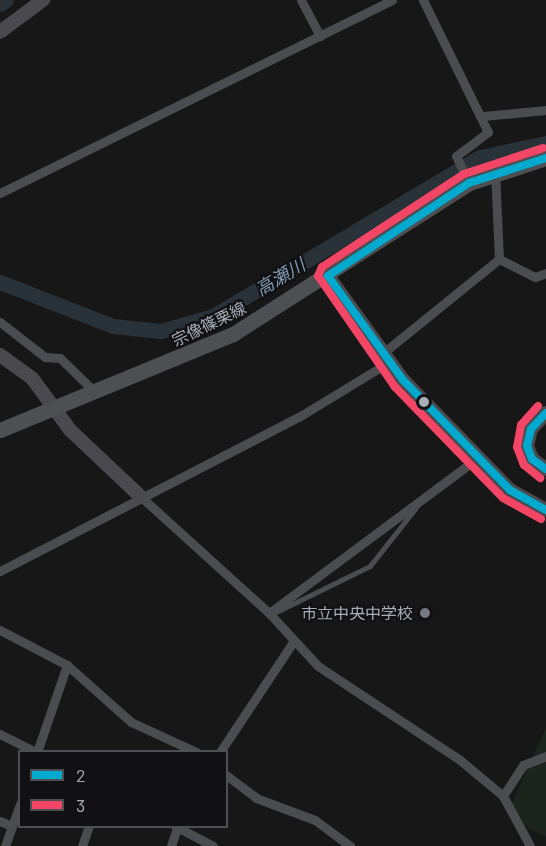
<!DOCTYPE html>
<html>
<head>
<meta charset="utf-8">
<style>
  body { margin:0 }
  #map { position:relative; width:546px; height:846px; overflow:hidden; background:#171717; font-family:Barlow,"Noto Sans JP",sans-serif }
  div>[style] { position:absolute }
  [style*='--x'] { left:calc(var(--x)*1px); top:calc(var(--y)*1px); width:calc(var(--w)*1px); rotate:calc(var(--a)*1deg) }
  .green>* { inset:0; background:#1d241e }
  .river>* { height:15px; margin:-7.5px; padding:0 7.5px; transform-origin:7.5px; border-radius:7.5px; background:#2a3239 }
  .lane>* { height:4.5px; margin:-2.25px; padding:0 2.25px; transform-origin:2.25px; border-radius:2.25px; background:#4b4c50 }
  .street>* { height:9px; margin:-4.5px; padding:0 4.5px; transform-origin:4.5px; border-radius:4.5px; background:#4b4c50 }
  .secondary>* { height:14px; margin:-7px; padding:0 7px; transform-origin:7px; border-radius:7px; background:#4a4a4e }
  .primary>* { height:15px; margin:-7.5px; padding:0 7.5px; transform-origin:7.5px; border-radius:7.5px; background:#4d4f52 }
  .bus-1>* { height:8px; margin:-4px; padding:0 4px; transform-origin:4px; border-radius:4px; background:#00a9ce }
  .bus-2>* { height:8px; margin:-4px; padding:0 4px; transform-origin:4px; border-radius:4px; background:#f34667 }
  .dots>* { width:16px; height:16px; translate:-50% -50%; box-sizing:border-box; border:3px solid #111113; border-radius:50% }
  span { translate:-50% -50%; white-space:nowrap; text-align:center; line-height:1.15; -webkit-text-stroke:4.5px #111113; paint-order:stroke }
  .street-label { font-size:16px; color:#a8adb8 }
  .poi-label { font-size:16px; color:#a8adb8 }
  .right { translate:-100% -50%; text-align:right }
  .water-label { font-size:18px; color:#7f9bb3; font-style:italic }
  .legend { position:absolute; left:18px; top:750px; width:210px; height:78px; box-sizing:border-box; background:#111113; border:2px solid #4d4f55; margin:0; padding:8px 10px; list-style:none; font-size:18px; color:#a8adb8 }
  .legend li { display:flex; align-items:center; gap:12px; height:30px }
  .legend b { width:30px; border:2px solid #4d4f55 }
</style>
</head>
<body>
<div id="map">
  <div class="green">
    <i style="clip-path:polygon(546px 728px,546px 837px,514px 820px,511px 805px)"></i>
  </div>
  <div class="river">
    <i style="--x:0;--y:4;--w:7;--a:-34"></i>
    <i style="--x:0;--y:282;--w:121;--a:21.3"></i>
    <i style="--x:113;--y:326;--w:48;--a:5.9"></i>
    <i style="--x:161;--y:331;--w:54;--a:-16.1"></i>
    <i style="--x:213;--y:316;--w:311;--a:-30.8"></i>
    <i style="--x:480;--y:157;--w:67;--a:-12"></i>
  </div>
  <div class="lane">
    <i style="--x:274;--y:613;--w:107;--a:-26.1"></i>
    <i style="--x:370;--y:566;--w:73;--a:-51.7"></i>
  </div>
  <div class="street">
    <i style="--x:301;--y:0;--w:41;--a:62.2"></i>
    <i style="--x:423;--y:0;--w:147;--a:63.8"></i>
    <i style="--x:488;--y:132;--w:40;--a:143"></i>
    <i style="--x:456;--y:156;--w:30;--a:64"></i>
    <i style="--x:483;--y:116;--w:63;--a:-5.4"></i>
    <i style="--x:0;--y:193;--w:437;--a:-26.2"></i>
    <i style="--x:499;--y:259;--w:40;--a:26.6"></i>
    <i style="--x:535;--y:277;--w:12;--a:-20"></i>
    <i style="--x:0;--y:322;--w:57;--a:37.9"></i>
    <i style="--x:45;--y:357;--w:15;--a:4"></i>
    <i style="--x:60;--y:358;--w:49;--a:44.2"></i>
    <i style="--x:383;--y:353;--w:149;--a:-39"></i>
    <i style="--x:499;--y:259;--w:89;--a:-92.6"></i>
    <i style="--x:140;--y:496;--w:174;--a:42.2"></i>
    <i style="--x:269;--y:613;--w:72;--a:47.2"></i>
    <i style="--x:318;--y:666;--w:170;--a:33.5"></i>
    <i style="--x:460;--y:760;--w:56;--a:39.9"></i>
    <i style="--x:503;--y:796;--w:57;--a:61.6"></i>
    <i style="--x:0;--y:571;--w:340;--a:-27.3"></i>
    <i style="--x:302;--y:415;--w:102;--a:-31.3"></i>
    <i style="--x:269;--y:613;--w:260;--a:-36.6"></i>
    <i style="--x:0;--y:630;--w:76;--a:27.6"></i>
    <i style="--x:67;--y:665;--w:86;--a:41.7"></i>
    <i style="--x:131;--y:722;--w:72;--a:24.8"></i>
    <i style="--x:0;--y:734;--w:40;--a:26.6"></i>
    <i style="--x:37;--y:752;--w:92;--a:-71"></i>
    <i style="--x:220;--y:752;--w:132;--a:-56.4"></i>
    <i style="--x:226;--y:775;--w:38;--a:37"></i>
    <i style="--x:256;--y:798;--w:63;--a:20.4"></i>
    <i style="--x:315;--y:820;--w:44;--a:36.6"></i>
    <i style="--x:503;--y:796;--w:37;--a:-57"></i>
    <i style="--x:523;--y:765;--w:25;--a:-21"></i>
    <i style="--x:0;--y:821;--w:13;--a:23"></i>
    <i style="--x:175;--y:826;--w:43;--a:27.8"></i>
    <i style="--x:5;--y:846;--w:45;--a:-70.3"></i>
    <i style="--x:82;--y:846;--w:21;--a:-71"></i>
    <i style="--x:171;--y:846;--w:19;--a:-72"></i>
  </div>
  <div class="secondary">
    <i style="--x:0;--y:32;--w:54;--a:-36.7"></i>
    <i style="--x:328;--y:276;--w:128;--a:54.2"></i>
    <i style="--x:403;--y:380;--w:153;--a:45.8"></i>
    <i style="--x:510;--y:490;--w:41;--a:29.1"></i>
    <i style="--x:0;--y:355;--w:39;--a:36"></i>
    <i style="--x:32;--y:378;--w:64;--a:53.8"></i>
    <i style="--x:70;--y:430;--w:96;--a:43.3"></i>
    <i style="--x:546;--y:413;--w:22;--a:133"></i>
    <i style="--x:531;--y:429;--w:17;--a:103"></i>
    <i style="--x:527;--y:446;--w:14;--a:69"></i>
    <i style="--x:532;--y:459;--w:17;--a:36"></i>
  </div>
  <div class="primary">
    <i style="--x:0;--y:430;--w:252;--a:-22.4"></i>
    <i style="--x:233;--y:334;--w:280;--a:-32.6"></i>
    <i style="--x:469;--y:183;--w:81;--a:-18"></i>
  </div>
  <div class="bus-1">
    <i style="--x:546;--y:158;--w:81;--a:162"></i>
    <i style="--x:469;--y:183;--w:169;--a:146.6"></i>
    <i style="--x:328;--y:276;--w:128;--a:54.2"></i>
    <i style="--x:403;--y:380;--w:153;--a:45.8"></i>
    <i style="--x:510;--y:490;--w:41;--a:29.1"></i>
    <i style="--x:546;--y:413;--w:22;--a:133"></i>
    <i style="--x:531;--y:429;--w:17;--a:103"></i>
    <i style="--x:527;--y:446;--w:14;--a:69"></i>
    <i style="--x:532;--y:459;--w:17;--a:36"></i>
  </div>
  <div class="bus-2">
    <i style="--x:538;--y:406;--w:25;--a:132"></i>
    <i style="--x:521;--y:425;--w:22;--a:100"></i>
    <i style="--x:517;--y:447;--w:19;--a:69"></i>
    <i style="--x:524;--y:465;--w:21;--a:39"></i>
    <i style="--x:541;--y:519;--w:43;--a:-151.1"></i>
    <i style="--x:503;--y:498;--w:155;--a:-134.2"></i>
    <i style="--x:395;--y:387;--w:135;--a:-124.7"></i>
    <i style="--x:318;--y:276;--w:10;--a:-66"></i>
    <i style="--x:322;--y:267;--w:170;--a:-33.2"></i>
    <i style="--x:464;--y:174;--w:83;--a:-18.2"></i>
  </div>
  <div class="dots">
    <i style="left:424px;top:402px;background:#a8adb8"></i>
    <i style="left:425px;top:613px;background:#757880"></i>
  </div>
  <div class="street-label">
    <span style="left:209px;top:324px;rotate:-26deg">宗像篠栗線</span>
  </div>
  <div class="poi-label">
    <span class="right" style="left:413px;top:613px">市立中央中学校</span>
  </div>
  <div class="water-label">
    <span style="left:280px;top:277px;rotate:-31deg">高瀬川</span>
  </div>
  <ul class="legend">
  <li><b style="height:8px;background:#00a9ce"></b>2</li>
  <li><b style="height:8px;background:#f34667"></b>3</li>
  </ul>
</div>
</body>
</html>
